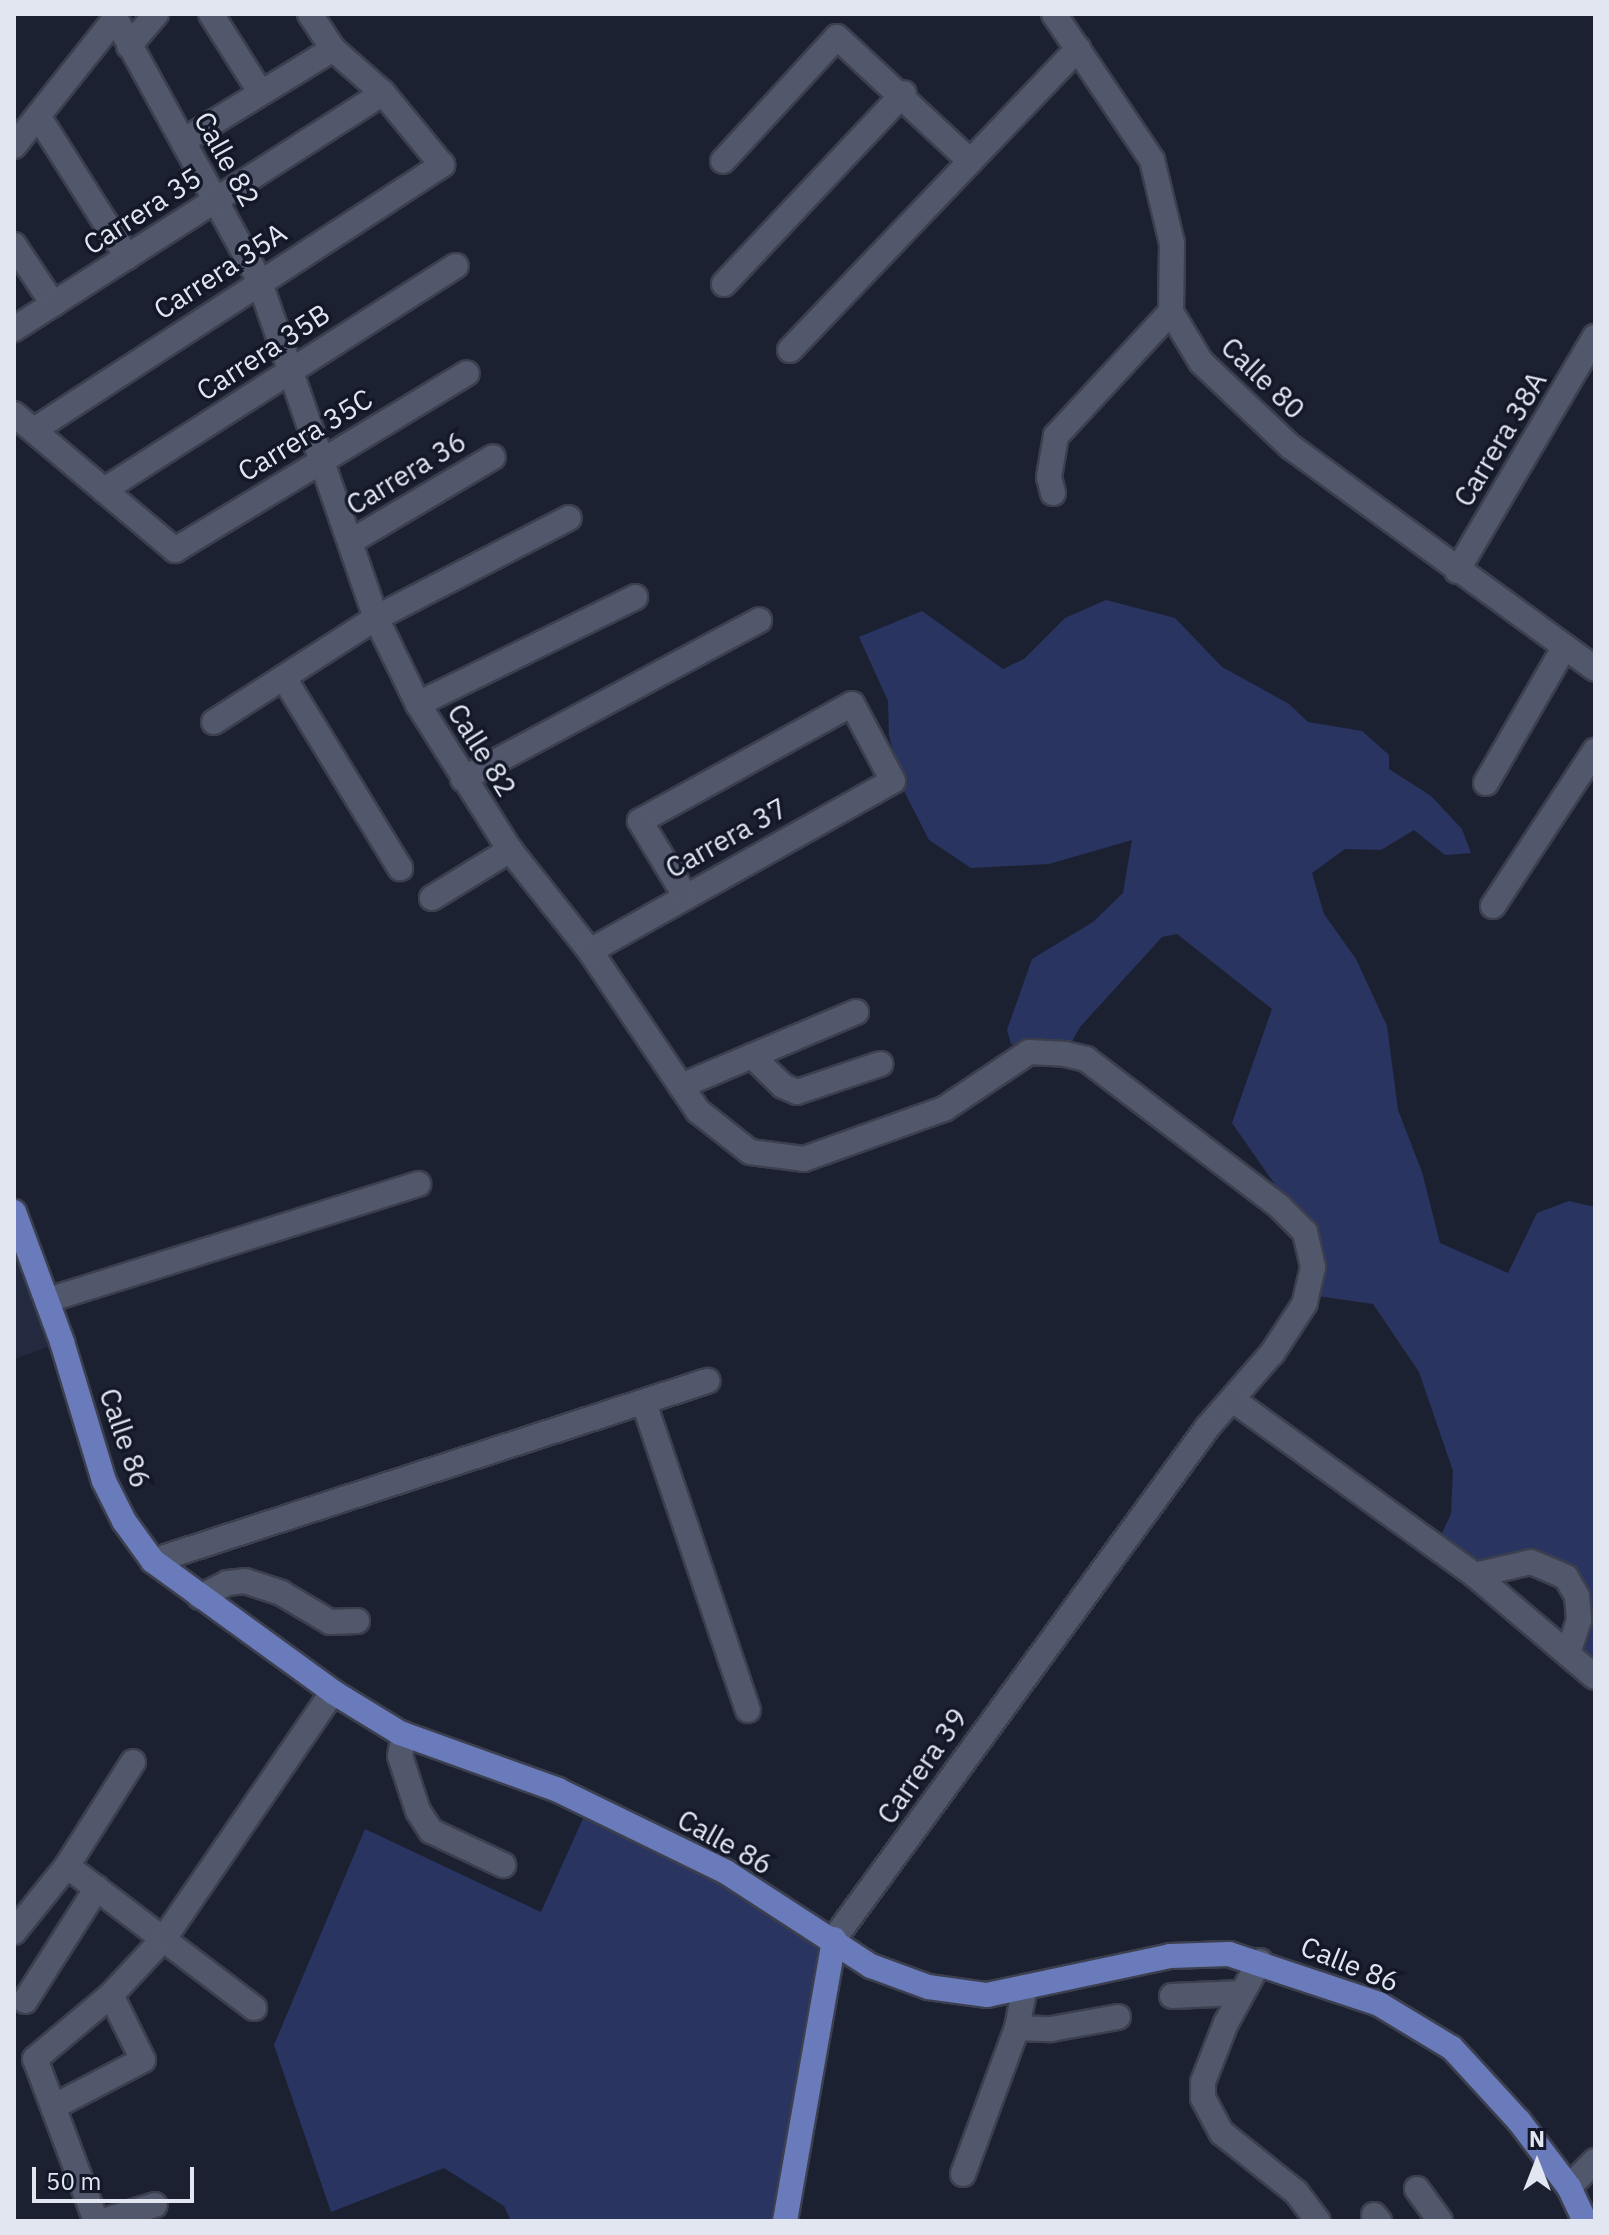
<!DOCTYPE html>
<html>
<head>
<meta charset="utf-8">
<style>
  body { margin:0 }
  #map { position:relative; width:1609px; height:2235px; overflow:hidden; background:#1c2132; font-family:"IBM Plex Sans",sans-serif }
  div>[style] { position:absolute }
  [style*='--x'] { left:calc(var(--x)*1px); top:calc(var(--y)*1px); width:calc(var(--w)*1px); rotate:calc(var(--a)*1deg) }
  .built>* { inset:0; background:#232a40 }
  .green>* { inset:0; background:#293461 }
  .roads { filter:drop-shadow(2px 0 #3c3f4e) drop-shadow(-2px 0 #3c3f4e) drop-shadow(0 2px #3c3f4e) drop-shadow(0 -2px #3c3f4e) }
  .minor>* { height:24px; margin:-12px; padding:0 12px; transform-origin:12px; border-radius:12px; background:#52586c }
  .major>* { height:24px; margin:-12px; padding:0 12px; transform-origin:12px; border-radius:12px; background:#697bbb }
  span { translate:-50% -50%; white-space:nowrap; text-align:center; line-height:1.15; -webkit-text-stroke:7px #131828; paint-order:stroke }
  .street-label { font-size:28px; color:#e2e6f1 }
  .frame { position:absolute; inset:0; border:16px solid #e2e6f1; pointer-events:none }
  .north { position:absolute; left:1497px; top:2123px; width:80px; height:80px; -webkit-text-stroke:6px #131828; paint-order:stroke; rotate:0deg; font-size:22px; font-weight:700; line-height:32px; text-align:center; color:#e2e6f1 }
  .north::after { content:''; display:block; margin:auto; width:28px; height:36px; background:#e2e6f1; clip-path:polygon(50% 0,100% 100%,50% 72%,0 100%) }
  .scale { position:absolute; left:32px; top:2167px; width:162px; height:36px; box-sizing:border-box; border:4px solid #e2e6f1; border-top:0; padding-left:10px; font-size:24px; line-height:28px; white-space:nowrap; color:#e2e6f1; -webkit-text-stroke:6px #131828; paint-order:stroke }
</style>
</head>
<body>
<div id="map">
  <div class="built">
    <i style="clip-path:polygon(14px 1212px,62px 1342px,14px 1359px)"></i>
  </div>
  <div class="green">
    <i style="clip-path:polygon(1106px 600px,1175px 618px,1222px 667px,1289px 704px,1308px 722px,1362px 731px,1389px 755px,1389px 769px,1431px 796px,1462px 829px,1471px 853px,1445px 855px,1414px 830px,1381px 850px,1345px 849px,1312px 873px,1324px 914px,1356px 959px,1387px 1026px,1398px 1110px,1422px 1172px,1440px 1243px,1508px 1273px,1537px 1213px,1569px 1201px,1595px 1207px,1595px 1676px,1568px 1653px,1587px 1592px,1531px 1562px,1477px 1561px,1442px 1533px,1451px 1514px,1453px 1471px,1419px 1372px,1373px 1304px,1317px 1296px,1318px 1246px,1232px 1123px,1272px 1009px,1177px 934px,1162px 937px,1080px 1027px,1065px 1054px,1011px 1044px,1007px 1030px,1032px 959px,1093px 922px,1123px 893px,1132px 840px,1049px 864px,971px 868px,929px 840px,904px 791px,889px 736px,888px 701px,859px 637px,922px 611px,1003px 669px,1024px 659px,1065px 618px)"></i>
    <i style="clip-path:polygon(586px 1812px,713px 1874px,829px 1944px,785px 2221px,511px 2221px,504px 2206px,444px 2168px,331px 2212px,274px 2045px,365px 1829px,541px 1912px)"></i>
  </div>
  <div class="roads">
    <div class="minor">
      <i style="--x:113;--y:14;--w:303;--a:61.2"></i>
      <i style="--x:259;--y:280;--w:358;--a:70.9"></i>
      <i style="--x:376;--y:618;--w:96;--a:64"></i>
      <i style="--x:418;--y:704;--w:173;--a:57.8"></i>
      <i style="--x:510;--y:850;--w:129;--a:51.6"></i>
      <i style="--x:590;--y:951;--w:193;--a:56"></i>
      <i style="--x:698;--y:1111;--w:66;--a:38.3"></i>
      <i style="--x:750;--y:1152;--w:54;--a:7.4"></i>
      <i style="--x:804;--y:1159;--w:149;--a:-19.7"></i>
      <i style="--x:944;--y:1109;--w:102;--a:-33.8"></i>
      <i style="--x:1029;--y:1052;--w:36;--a:3"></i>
      <i style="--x:1065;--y:1054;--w:22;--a:13"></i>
      <i style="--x:1086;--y:1059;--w:243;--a:37.3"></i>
      <i style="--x:1279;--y:1206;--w:37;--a:45"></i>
      <i style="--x:1305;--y:1232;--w:36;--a:77"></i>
      <i style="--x:1313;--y:1267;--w:37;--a:103"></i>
      <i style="--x:1305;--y:1303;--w:59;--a:123.1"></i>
      <i style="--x:1273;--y:1352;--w:101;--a:131"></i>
      <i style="--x:1207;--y:1428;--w:633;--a:126.13"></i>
      <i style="--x:211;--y:14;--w:93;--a:57.7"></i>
      <i style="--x:1054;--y:14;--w:176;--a:56.1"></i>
      <i style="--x:1152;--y:160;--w:85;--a:76.5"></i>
      <i style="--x:1172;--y:243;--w:69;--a:90.8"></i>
      <i style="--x:1171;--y:312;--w:58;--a:59"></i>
      <i style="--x:1201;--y:362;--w:124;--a:43.4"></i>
      <i style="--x:1291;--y:447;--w:376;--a:36.1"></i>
      <i style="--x:129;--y:46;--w:42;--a:-49.8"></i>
      <i style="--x:38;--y:116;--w:167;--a:57.7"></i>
      <i style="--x:183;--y:141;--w:176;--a:-31.5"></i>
      <i style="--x:14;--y:146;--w:162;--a:-51.5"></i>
      <i style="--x:723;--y:161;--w:168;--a:-47.4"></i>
      <i style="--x:837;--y:37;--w:179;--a:43"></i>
      <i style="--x:14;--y:245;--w:71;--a:56.5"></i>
      <i style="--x:724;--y:284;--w:262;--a:-46.7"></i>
      <i style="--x:14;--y:329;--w:438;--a:-32.6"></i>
      <i style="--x:790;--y:350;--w:417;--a:-46.3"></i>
      <i style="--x:14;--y:414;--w:211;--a:40.2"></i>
      <i style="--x:175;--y:550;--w:341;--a:-31.2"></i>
      <i style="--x:34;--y:430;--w:487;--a:-33"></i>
      <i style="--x:442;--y:165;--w:93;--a:-129.3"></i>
      <i style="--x:383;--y:93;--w:67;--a:-138.7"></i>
      <i style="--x:333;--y:49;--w:42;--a:-123.3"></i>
      <i style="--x:104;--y:490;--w:417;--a:-32.5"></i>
      <i style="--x:1053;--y:493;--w:16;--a:-104"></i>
      <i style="--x:1049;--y:477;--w:42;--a:-80.3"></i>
      <i style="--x:1056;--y:436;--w:169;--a:-47.2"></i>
      <i style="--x:350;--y:542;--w:166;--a:-30.7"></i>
      <i style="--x:1457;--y:571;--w:272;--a:-59.5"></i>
      <i style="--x:284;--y:678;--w:223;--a:58.6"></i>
      <i style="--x:418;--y:704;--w:242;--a:-26.2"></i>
      <i style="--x:214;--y:722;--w:193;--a:-32.7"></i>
      <i style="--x:376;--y:618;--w:217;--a:-27.4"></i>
      <i style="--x:463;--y:779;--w:336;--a:-28.2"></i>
      <i style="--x:1486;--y:783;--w:156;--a:-60"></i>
      <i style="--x:432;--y:898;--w:92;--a:-31.6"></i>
      <i style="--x:1493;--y:906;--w:186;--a:-56.7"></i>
      <i style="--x:590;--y:951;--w:347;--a:-29.3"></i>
      <i style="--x:893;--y:781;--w:87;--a:-118"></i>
      <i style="--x:852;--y:704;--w:242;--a:151.1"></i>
      <i style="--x:640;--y:821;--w:85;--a:58.9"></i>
      <i style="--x:752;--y:1056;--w:43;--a:44.1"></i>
      <i style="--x:783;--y:1086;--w:15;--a:23"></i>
      <i style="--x:797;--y:1092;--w:88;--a:-18.6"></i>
      <i style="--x:681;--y:1086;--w:190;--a:-22.9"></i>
      <i style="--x:48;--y:1300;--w:388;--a:-17.4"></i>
      <i style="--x:1233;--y:1400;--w:299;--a:35.9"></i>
      <i style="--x:1475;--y:1575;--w:157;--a:40.4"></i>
      <i style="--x:644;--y:1403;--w:324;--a:71.3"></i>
      <i style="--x:153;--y:1561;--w:583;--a:-18"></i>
      <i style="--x:1475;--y:1575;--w:57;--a:-13.1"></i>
      <i style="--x:1531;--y:1562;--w:38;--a:23"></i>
      <i style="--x:1566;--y:1577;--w:22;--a:60"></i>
      <i style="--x:1577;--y:1596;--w:24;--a:85"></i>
      <i style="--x:1579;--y:1620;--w:35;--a:108"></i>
      <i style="--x:200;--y:1597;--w:30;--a:-27"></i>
      <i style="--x:227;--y:1583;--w:18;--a:-6"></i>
      <i style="--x:245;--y:1581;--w:38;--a:18"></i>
      <i style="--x:281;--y:1593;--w:57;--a:30.6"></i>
      <i style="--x:330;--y:1622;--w:27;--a:-2"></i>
      <i style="--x:404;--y:1734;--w:22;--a:100"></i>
      <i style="--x:400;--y:1756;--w:58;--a:71.9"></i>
      <i style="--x:418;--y:1811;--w:24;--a:57"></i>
      <i style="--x:431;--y:1831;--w:80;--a:25.3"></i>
      <i style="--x:67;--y:1866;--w:235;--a:37.2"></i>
      <i style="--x:14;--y:1932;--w:85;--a:-51.2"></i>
      <i style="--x:67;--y:1866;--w:123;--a:-57.6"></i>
      <i style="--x:1260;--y:1961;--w:71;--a:118.7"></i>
      <i style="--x:1226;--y:2023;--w:63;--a:111.3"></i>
      <i style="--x:1203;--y:2082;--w:16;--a:90"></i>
      <i style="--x:1203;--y:2098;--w:40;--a:62"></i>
      <i style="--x:1222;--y:2133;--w:95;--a:38.6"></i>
      <i style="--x:1296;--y:2192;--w:36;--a:53"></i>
      <i style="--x:1172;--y:1996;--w:68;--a:-2.5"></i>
      <i style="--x:25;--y:2001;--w:134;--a:-57.5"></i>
      <i style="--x:1017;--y:2028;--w:34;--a:2"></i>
      <i style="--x:1051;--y:2029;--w:68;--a:-10.2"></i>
      <i style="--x:55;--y:2106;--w:99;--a:-27.6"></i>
      <i style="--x:143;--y:2060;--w:72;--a:-116.2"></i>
      <i style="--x:963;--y:2174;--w:156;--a:-69.7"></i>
      <i style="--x:1017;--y:2028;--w:42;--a:-79"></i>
      <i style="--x:1569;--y:2187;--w:37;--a:-45"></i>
      <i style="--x:1417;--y:2189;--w:39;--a:54"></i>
      <i style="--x:1374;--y:2215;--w:8;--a:50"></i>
      <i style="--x:96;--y:2221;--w:173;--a:-110.6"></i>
      <i style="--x:35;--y:2059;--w:99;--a:-40.1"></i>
      <i style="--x:111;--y:1995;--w:79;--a:-47"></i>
      <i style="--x:165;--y:1937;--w:297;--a:-55.6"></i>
      <i style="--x:103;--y:2221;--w:54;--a:-17.1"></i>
    </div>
    <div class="major">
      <i style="--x:14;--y:1212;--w:139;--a:69.7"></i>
      <i style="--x:62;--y:1342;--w:145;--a:73.2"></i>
      <i style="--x:104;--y:1481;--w:45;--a:63.4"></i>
      <i style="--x:124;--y:1521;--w:49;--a:54.1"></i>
      <i style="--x:153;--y:1561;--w:223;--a:36"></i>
      <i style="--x:333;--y:1692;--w:79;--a:31.5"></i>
      <i style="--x:400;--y:1733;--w:168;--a:19.8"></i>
      <i style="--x:558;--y:1790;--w:187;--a:26"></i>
      <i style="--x:726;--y:1872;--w:173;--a:33"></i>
      <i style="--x:871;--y:1966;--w:61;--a:20.2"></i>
      <i style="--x:928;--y:1987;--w:60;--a:7.7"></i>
      <i style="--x:987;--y:1995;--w:187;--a:-12"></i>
      <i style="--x:1170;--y:1956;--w:59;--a:-1.9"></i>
      <i style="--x:1229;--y:1954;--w:158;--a:18.4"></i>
      <i style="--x:1379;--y:2004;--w:85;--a:31.1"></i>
      <i style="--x:1452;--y:2048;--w:99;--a:47.5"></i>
      <i style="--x:1519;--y:2121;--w:83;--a:52.9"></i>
      <i style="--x:1569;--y:2187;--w:38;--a:65"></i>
      <i style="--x:785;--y:2221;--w:286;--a:-80.1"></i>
    </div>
  </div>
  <div class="street-label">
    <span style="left:227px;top:159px;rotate:61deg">Calle 82</span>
    <span style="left:142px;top:211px;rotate:-33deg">Carrera 35</span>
    <span style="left:220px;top:271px;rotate:-33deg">Carrera 35A</span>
    <span style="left:263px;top:352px;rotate:-33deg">Carrera 35B</span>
    <span style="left:1263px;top:378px;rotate:44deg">Calle 80</span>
    <span style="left:305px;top:435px;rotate:-31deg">Carrera 35C</span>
    <span style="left:1500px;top:439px;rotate:-59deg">Carrera 38A</span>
    <span style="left:406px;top:473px;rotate:-31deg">Carrera 36</span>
    <span style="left:482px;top:750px;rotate:58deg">Calle 82</span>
    <span style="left:726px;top:838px;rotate:-29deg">Carrera 37</span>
    <span style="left:125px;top:1438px;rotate:71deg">Calle 86</span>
    <span style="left:922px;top:1766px;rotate:-55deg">Carrera 39</span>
    <span style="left:725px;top:1842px;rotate:29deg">Calle 86</span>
    <span style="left:1350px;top:1964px;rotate:22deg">Calle 86</span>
  </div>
  <div class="frame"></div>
  <div class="north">N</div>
  <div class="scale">50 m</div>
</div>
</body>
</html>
